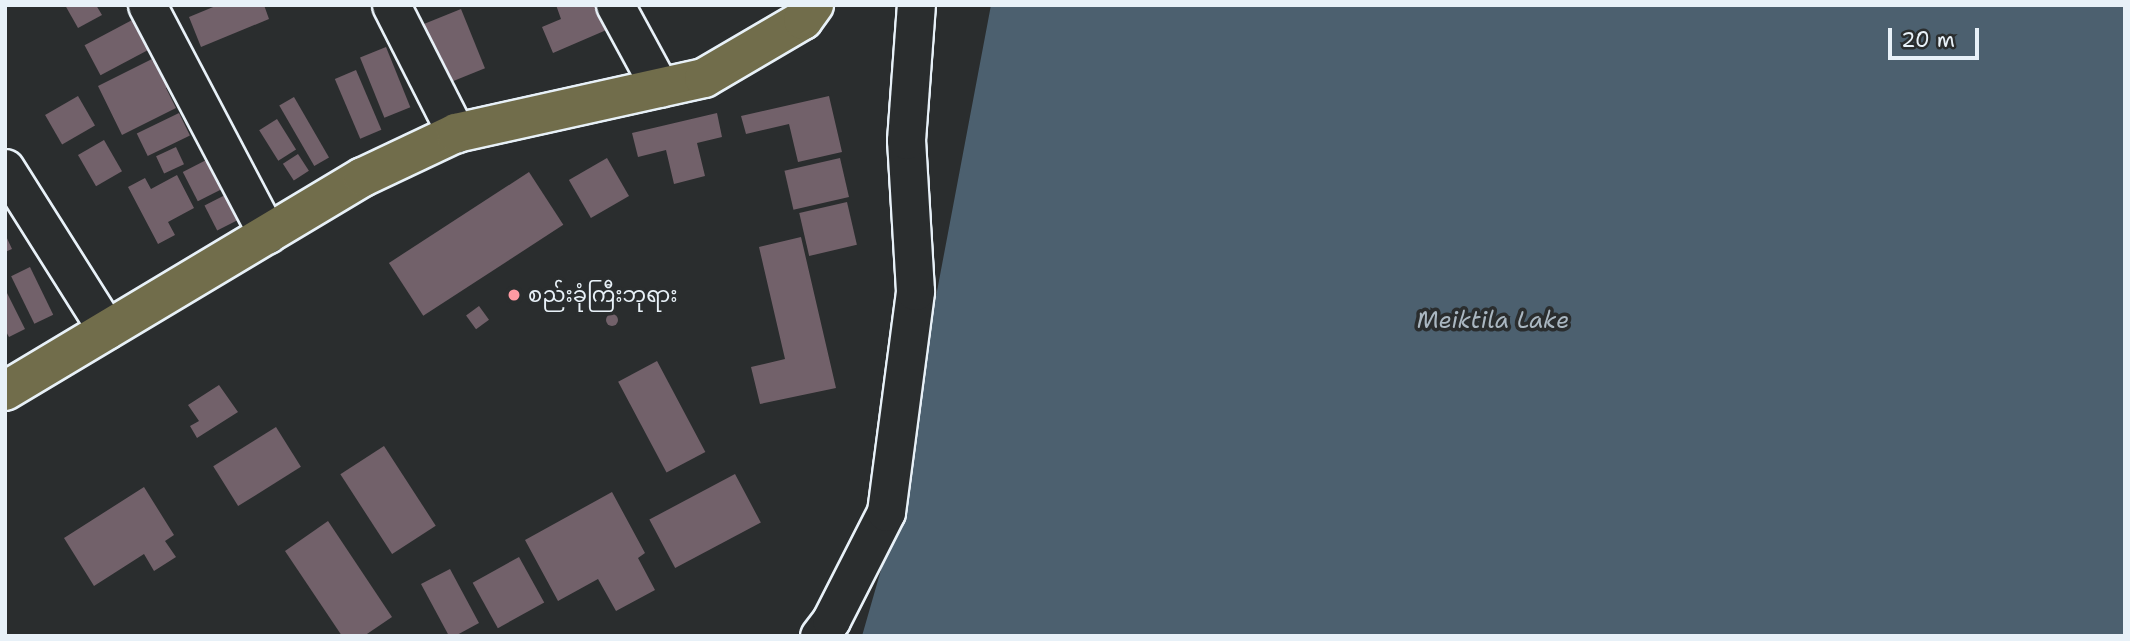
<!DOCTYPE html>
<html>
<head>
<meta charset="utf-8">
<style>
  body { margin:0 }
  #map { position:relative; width:2130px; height:641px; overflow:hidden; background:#2a2d2e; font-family:"Shantell Sans","Noto Sans Myanmar",sans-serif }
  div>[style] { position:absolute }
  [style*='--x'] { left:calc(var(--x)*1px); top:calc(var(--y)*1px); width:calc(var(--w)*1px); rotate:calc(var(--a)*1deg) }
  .water>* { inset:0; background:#4c606f }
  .building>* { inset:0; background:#72616a; transform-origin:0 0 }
  .round { border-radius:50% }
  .roads { filter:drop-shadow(2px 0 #e8f1f8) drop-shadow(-2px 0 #e8f1f8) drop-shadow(0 2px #e8f1f8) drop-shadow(0 -2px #e8f1f8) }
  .minor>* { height:37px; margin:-18.5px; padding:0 18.5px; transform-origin:18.5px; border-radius:18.5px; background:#2a2d2e }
  .major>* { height:38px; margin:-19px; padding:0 19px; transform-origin:19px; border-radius:19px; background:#716d4b }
  .dots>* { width:19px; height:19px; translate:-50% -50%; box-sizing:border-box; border:4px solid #2a2d2e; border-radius:50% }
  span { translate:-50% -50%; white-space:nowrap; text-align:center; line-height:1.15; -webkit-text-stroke:7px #2a2d2e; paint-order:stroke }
  .poi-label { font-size:21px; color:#e8f1f8 }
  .left { translate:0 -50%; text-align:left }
  .water-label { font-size:23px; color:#aab7c1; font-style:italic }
  .frame { position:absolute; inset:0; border:7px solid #e8f1f8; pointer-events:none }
  .scale { position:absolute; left:1888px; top:28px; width:91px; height:32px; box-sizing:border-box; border:4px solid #e8f1f8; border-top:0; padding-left:9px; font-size:21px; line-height:24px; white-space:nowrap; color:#e8f1f8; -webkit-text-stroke:5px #2a2d2e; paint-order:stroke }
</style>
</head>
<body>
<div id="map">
  <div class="water">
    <i style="clip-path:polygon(991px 5px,2125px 5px,2125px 636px,862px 636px,891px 535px)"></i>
  </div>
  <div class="building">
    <i style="clip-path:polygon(65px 5px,96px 5px,102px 15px,78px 28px)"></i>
    <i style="clip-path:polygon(218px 5px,264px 5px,269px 19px,201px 47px,189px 17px)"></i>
    <i style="clip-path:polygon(556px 5px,602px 5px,611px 28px,553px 53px,542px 27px,561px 19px)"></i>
    <i style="left:461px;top:9px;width:64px;height:40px;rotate:68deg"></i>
    <i style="left:134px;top:19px;width:34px;height:56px;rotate:62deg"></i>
    <i style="left:386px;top:47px;width:65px;height:28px;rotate:68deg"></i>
    <i style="clip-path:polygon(167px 56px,179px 82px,166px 88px,176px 108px,122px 135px,98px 86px,152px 59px,153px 62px)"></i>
    <i style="left:356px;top:70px;width:65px;height:23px;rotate:67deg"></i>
    <i style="left:78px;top:96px;width:34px;height:38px;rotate:60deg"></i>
    <i style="clip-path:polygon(829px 96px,842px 152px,798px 162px,789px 124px,746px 134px,741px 116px)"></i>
    <i style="left:294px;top:97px;width:70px;height:17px;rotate:60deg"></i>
    <i style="left:179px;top:113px;width:25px;height:47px;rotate:64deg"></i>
    <i style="clip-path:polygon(717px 113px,722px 137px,697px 143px,705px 176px,674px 184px,666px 150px,638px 157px,632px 133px)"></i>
    <i style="left:277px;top:119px;width:36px;height:21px;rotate:58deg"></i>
    <i style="left:104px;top:140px;width:36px;height:30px;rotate:60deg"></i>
    <i style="left:176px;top:147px;width:19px;height:22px;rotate:65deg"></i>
    <i style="left:298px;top:154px;width:20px;height:18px;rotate:57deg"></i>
    <i style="left:214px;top:156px;width:33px;height:35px;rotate:63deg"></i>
    <i style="left:607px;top:158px;width:44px;height:44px;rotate:60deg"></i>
    <i style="left:840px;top:158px;width:40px;height:57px;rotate:77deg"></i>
    <i style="left:529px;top:172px;width:63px;height:167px;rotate:57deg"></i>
    <i style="clip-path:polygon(177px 175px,194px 208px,168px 222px,175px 235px,158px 244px,128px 187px,145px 178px,151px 189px)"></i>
    <i style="left:233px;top:191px;width:28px;height:32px;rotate:63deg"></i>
    <i style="left:847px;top:202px;width:44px;height:49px;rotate:77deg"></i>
    <i style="clip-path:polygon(5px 234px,12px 249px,5px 252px)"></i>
    <i style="clip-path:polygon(801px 237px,836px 388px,760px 404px,751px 367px,785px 359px,759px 247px)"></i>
    <i style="left:30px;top:267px;width:53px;height:21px;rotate:64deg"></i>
    <i style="clip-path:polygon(5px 289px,25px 329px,9px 337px,5px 330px)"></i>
    <i style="left:479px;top:306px;width:17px;height:16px;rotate:54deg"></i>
    <i class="round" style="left:606px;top:314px;width:12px;height:12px"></i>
    <i style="left:657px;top:361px;width:103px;height:44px;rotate:62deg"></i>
    <i style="clip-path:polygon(219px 385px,238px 412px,197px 438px,190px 426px,199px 421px,188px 405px)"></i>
    <i style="left:276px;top:427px;width:47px;height:74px;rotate:58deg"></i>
    <i style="left:384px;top:446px;width:95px;height:52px;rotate:57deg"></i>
    <i style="left:735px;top:474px;width:55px;height:97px;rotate:62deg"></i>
    <i style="clip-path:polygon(144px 487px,174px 535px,165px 541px,176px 557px,154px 571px,144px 554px,94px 586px,64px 538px)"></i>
    <i style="clip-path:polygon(612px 492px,645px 553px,638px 558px,655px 590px,616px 611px,598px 579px,558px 601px,525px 540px)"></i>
    <i style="clip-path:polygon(328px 521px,392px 617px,364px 636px,342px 636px,285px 551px)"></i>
    <i style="left:519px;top:557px;width:52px;height:53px;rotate:61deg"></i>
    <i style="clip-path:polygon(450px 569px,479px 623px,455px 636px,449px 636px,421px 584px)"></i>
  </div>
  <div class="roads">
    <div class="minor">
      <i style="--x:147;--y:5;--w:259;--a:62.3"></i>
      <i style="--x:391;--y:5;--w:144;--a:63.1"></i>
      <i style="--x:615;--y:5;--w:94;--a:61.5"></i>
      <i style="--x:5;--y:168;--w:191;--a:57.8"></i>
      <i style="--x:819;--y:636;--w:20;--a:-53"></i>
      <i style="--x:831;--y:620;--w:121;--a:-63"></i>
      <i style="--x:886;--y:512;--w:223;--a:-82.5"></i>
      <i style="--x:915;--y:291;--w:151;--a:-93.4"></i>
      <i style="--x:906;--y:140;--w:135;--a:-85.8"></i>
    </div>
    <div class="major">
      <i style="--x:5;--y:391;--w:417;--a:-30.9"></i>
      <i style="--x:363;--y:177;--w:103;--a:-25.3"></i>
      <i style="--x:456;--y:133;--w:254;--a:-12.5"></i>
      <i style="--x:704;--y:78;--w:115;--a:-30.4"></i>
      <i style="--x:803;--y:20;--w:19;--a:-54"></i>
    </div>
  </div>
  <div class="dots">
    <i style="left:514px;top:295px;background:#ff9aa2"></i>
  </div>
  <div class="poi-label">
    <span class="left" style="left:528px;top:295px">စည်းခုံကြီးဘုရား</span>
  </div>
  <div class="water-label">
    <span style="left:1493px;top:320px">Meiktila Lake</span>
  </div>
  <div class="frame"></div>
  <div class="scale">20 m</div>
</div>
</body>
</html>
